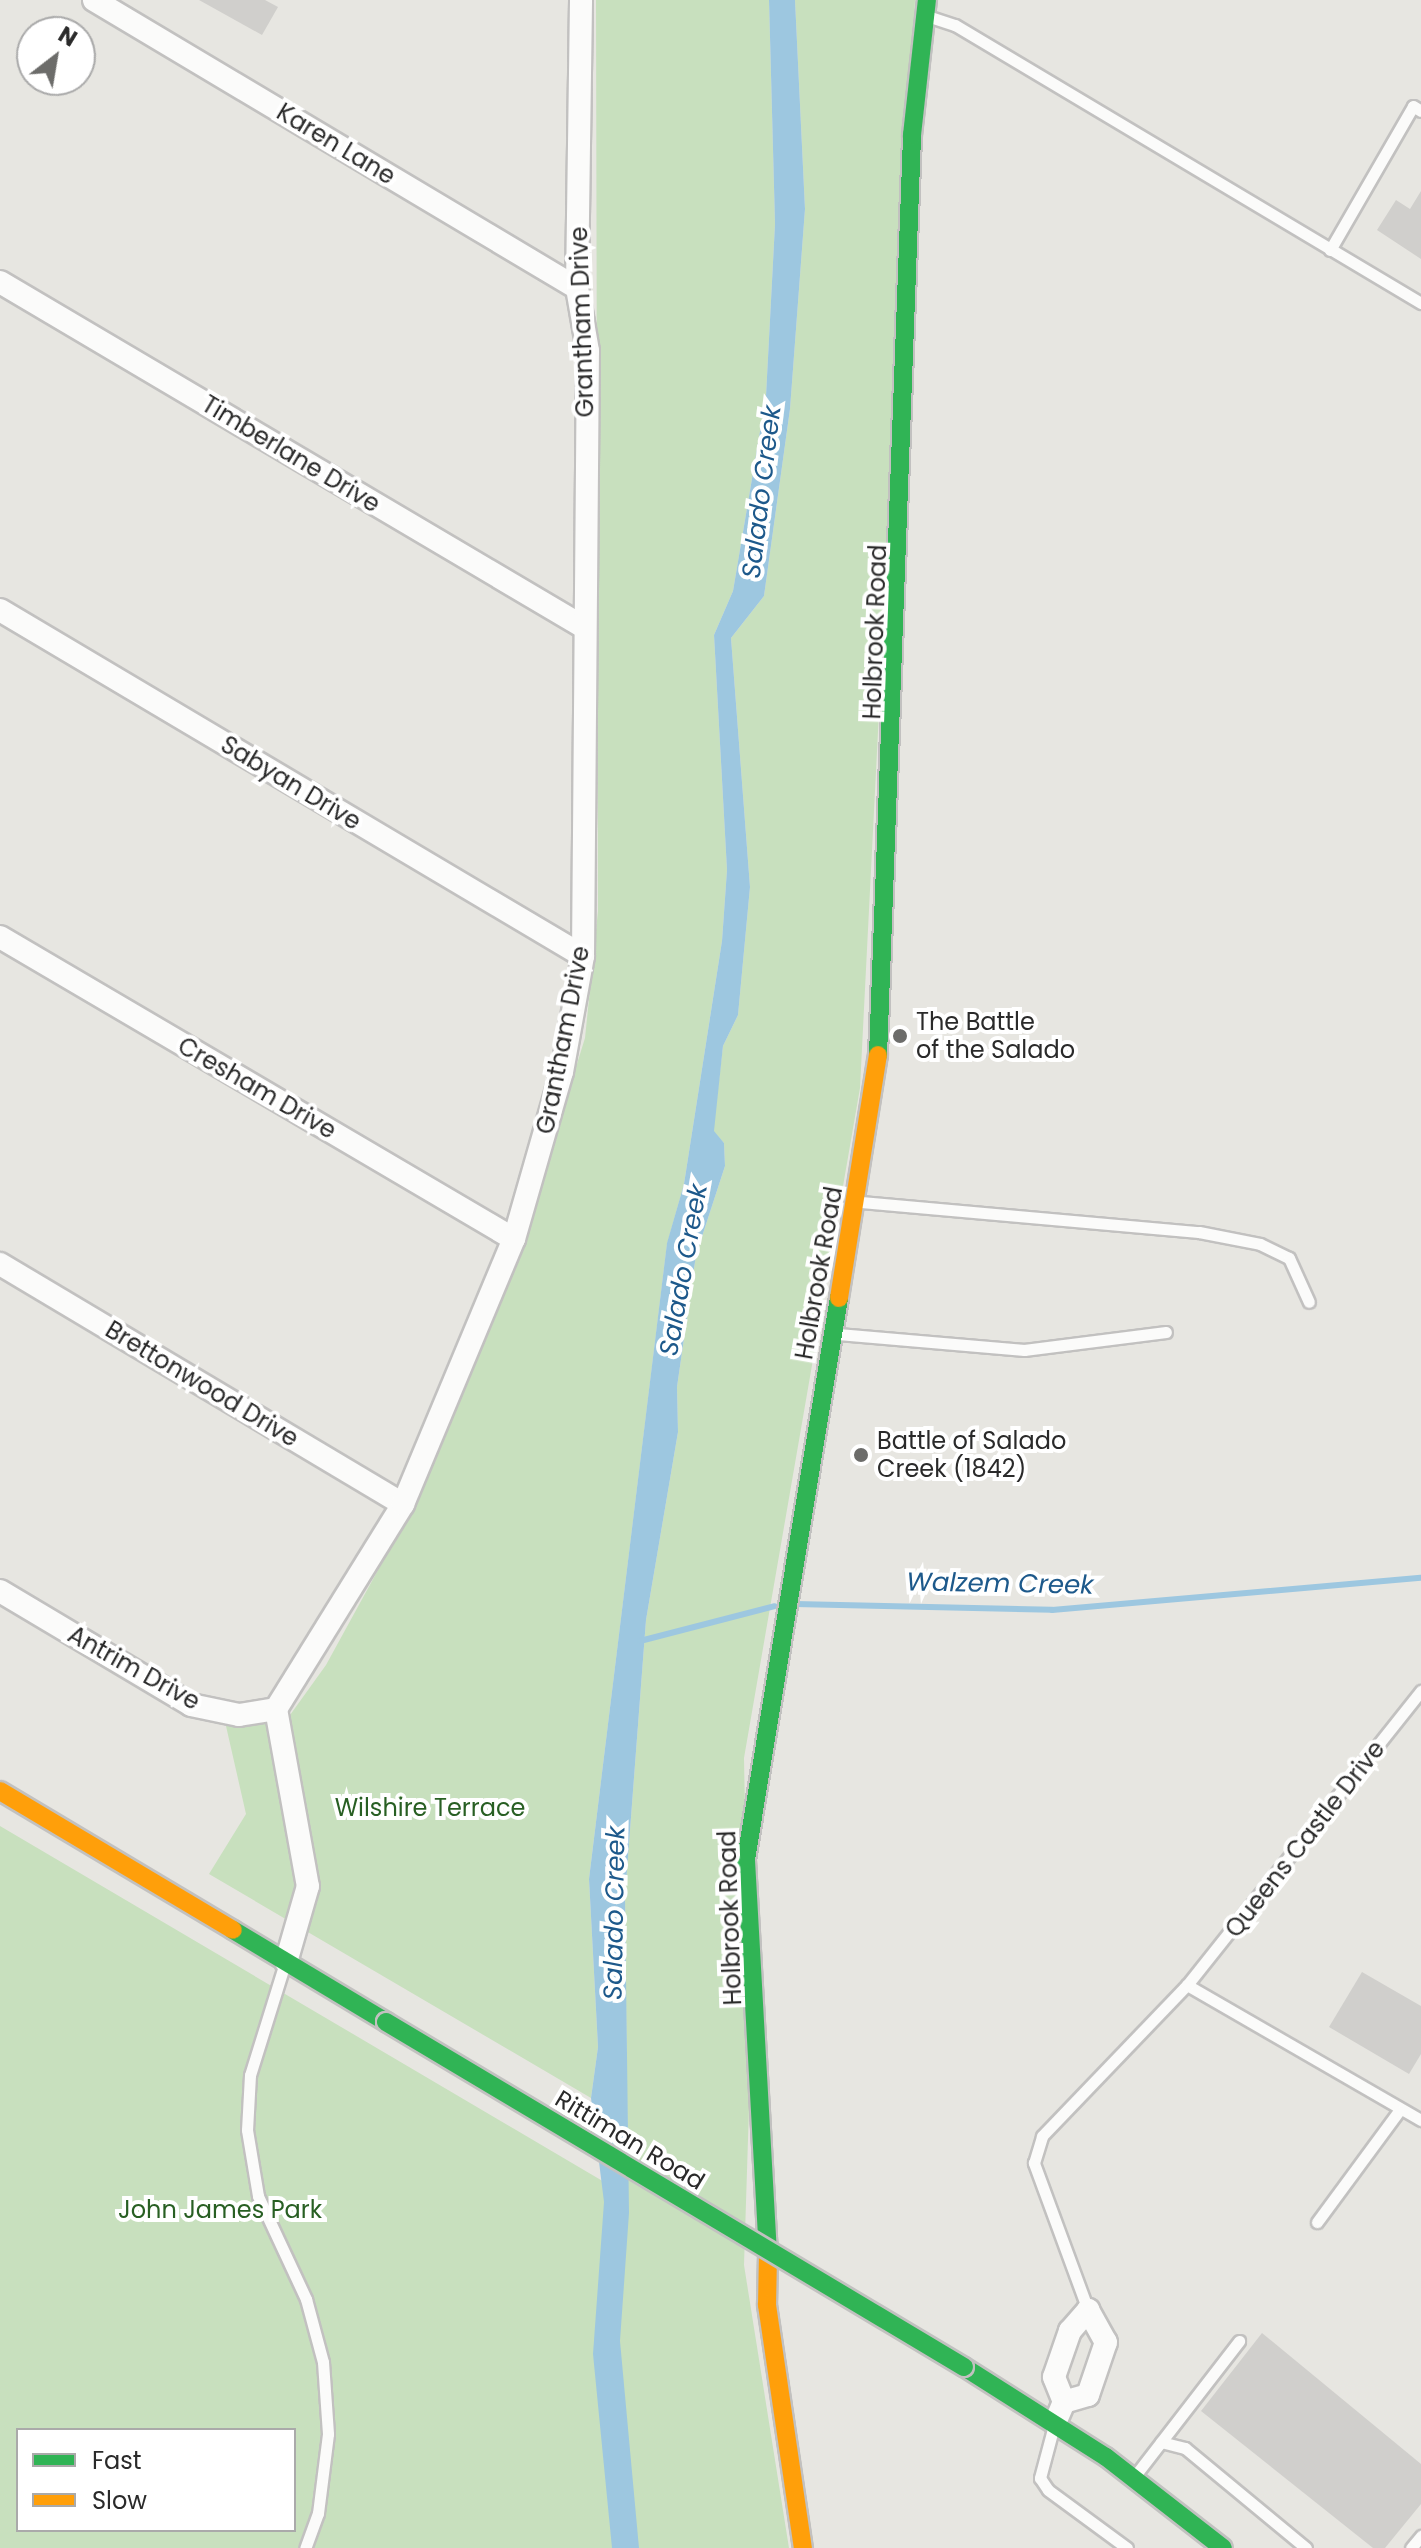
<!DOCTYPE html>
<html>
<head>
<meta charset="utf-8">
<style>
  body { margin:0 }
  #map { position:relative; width:1421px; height:2548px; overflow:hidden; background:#e7e6e1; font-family:Poppins,sans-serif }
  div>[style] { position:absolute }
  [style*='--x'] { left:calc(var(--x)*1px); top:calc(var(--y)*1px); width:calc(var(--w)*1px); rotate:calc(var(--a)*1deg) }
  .green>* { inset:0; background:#c8e0be }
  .water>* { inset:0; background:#9dc7e0 }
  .stream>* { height:6px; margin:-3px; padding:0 3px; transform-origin:3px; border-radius:3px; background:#9dc7e0 }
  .building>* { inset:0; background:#d0cfcc }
  .roads { filter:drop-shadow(2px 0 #c2c1c0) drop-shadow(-2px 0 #c2c1c0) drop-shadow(0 2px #c2c1c0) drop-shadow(0 -2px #c2c1c0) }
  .lane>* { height:11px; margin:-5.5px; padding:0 5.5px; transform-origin:5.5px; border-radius:5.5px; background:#fbfbfa }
  .street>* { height:22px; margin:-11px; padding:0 11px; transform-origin:11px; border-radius:11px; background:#fbfbfa }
  .fast>* { height:18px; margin:-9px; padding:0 9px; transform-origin:9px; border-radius:9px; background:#30b455 }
  .slow>* { height:18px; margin:-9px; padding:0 9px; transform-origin:9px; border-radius:9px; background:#ff9f0a }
  .bridges { filter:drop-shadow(2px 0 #c2c1c0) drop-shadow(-2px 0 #c2c1c0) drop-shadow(0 2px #c2c1c0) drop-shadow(0 -2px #c2c1c0) }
  .fast-bridge>* { height:18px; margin:-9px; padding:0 9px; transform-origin:9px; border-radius:9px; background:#30b455 }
  .dots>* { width:22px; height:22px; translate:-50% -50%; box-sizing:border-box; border:4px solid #fff; border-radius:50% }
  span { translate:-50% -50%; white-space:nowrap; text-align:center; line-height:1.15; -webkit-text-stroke:8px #fff; paint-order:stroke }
  .street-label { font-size:24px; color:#2a2a2a }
  .poi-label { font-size:24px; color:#2a2a2a }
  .left { translate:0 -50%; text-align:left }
  .park-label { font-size:24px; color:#285f23 }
  .water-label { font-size:26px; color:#1d598b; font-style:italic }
  .legend { position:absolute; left:16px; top:2428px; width:280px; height:104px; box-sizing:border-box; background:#fff; border:2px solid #aaa; margin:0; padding:10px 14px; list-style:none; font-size:24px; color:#2a2a2a }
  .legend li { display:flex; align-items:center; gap:16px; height:40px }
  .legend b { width:40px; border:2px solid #aaa }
  .north { position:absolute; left:16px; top:16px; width:80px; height:80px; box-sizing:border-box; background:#fff; border:2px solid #aaa; border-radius:50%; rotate:31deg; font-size:22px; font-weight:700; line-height:32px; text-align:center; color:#2a2a2a }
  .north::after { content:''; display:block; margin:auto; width:28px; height:36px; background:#6c6c6a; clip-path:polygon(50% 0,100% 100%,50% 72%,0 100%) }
</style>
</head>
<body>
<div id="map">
  <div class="green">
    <i style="clip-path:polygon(596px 0,769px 0,775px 224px,766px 396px,733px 591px,714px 635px,727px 870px,722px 941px,684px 1184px,667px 1244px,589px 1879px,598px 2047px,591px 2098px,209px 1874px,246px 1814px,226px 1726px,285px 1722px,326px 1665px,418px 1497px,509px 1283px,585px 1038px,598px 911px)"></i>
    <i style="clip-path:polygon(evenodd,795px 0,915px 0,860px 1088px,744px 1758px,750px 2077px,744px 2265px,789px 2548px,0 2548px,0 1826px,628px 2196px,625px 1896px,646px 1620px,678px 1432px,677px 1387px,696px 1255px,725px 1166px,724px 1143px,713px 1131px,723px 1046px,738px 1015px,750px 887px,731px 638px,764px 596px,790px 409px,805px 209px,795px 0,18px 2430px,294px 2430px,294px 2530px,18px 2530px,18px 2430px)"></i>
  </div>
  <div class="water">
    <i style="clip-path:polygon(769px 0,795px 0,805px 209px,790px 409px,764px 596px,731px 638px,750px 887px,738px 1015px,723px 1046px,714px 1131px,724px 1143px,725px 1166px,696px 1255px,677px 1387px,678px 1432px,646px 1620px,625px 1896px,629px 2213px,620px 2341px,639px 2548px,612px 2548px,593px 2354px,604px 2202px,591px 2098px,598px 2047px,589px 1879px,667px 1243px,684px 1184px,722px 941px,727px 870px,714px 635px,733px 591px,766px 396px,775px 224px)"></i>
  </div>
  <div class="stream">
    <i style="--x:795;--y:1604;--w:257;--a:1.3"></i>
    <i style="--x:1052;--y:1610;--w:370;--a:-5"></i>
    <i style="--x:640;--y:1641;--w:139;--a:-14.5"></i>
  </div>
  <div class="building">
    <i style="clip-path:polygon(199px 0,265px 0,278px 7px,262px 35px)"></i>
    <i style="clip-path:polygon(1421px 191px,1421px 259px,1377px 230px,1396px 200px,1410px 209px)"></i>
    <i style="clip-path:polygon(1362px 1972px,1421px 2006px,1421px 2054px,1409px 2074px,1329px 2027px)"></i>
    <i style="clip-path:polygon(1262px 2333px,1421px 2464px,1421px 2504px,1385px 2548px,1373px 2548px,1201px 2411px)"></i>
  </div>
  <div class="roads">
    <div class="lane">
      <i style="--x:927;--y:16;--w:29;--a:18"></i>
      <i style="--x:955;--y:25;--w:543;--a:30.82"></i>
      <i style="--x:1330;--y:250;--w:166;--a:-60"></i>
      <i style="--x:1413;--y:106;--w:9;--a:32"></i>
      <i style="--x:861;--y:1202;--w:339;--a:5.1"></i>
      <i style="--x:1199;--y:1232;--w:62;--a:11.1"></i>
      <i style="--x:1260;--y:1244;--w:32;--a:26"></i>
      <i style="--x:1289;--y:1258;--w:48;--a:65.6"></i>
      <i style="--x:838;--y:1334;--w:187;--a:4.9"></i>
      <i style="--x:1024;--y:1350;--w:143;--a:-7.2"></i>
      <i style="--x:284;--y:1966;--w:114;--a:107.3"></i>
      <i style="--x:250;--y:2075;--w:55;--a:93.1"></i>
      <i style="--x:247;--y:2130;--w:67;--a:80.5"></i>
      <i style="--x:258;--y:2196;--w:114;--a:65"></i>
      <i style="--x:306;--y:2299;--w:65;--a:74.9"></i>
      <i style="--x:323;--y:2362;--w:72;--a:86"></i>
      <i style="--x:328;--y:2434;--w:80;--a:97.2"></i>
      <i style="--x:318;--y:2513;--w:37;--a:110"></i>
      <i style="--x:1187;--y:1985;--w:270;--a:30"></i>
      <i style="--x:1317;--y:2222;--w:137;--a:-53.6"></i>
      <i style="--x:1088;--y:2310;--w:157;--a:-110.2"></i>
      <i style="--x:1034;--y:2163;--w:28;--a:-73"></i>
      <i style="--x:1042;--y:2136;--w:209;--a:-46.2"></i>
      <i style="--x:1187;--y:1985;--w:376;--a:-51.5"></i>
      <i style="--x:1053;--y:2429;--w:51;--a:104.9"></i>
      <i style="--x:1040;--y:2478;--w:14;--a:56"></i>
      <i style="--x:1048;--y:2490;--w:98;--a:36.3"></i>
      <i style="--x:1161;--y:2442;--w:25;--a:14"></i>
      <i style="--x:1185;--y:2448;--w:157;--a:39.6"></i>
      <i style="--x:1134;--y:2477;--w:172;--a:-52.3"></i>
      <i style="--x:1411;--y:2548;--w:16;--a:-50"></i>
    </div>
    <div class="street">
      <i style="--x:94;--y:0;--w:562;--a:30.81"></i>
      <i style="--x:0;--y:282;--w:676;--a:30.59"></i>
      <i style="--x:0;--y:610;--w:678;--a:30.69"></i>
      <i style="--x:0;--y:937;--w:596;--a:30.44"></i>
      <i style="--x:0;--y:1264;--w:469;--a:30.8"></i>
      <i style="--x:0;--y:1591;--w:222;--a:30.8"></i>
      <i style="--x:191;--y:1705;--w:49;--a:11.8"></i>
      <i style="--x:239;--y:1715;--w:37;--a:-9"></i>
      <i style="--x:276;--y:1709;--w:241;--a:-58.2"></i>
      <i style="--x:403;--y:1504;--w:287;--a:-67.3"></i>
      <i style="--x:514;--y:1239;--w:174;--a:-74"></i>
      <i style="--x:562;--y:1072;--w:118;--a:-79.7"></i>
      <i style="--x:583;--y:956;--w:605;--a:-89.53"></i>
      <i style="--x:588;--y:351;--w:64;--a:-99.9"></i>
      <i style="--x:577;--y:288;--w:288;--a:-89.2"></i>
      <i style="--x:276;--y:1709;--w:180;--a:79.8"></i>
      <i style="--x:308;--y:1886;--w:79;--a:106.1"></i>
      <i style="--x:1055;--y:2423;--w:23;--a:-67"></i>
      <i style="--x:1064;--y:2402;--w:27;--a:-112"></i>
      <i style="--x:1054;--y:2377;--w:49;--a:-70.8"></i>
      <i style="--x:1070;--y:2331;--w:28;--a:-49"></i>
      <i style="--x:1088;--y:2310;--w:37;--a:61"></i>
      <i style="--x:1106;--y:2342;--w:56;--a:108.8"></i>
      <i style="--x:1088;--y:2395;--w:25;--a:164"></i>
    </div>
    <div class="fast">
      <i style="--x:878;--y:1055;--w:921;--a:-87.88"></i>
      <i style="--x:912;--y:135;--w:136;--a:-83.7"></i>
      <i style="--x:233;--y:1930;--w:179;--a:31"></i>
      <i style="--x:768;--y:2254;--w:396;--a:-93.2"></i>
      <i style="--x:746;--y:1859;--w:569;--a:-80.59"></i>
      <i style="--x:964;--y:2367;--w:168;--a:32.4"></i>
      <i style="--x:1106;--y:2457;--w:148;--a:37.9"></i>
    </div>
    <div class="slow">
      <i style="--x:839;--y:1298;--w:246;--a:-80.9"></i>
      <i style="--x:0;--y:1791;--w:271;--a:30.8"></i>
      <i style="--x:768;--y:2254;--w:51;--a:91.1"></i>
      <i style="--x:767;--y:2305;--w:246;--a:81.6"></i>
    </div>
  </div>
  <div class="bridges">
    <div class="fast-bridge">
      <i style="--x:386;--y:2022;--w:673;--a:30.83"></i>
    </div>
  </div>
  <div class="dots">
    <i style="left:900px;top:1036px;background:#6c6c6a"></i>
    <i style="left:861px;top:1455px;background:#6c6c6a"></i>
  </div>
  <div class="street-label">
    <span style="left:336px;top:144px;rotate:31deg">Karen Lane</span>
    <span style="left:582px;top:322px;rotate:-92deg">Grantham Drive</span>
    <span style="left:291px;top:454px;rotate:31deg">Timberlane Drive</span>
    <span style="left:875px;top:632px;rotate:-88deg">Holbrook Road</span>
    <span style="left:291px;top:783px;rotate:31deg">Sabyan Drive</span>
    <span style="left:563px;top:1040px;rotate:-79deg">Grantham Drive</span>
    <span style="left:257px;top:1088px;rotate:30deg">Cresham Drive</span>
    <span style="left:819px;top:1273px;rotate:-80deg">Holbrook Road</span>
    <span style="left:202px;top:1384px;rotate:31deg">Brettonwood Drive</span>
    <span style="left:134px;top:1668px;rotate:29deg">Antrim Drive</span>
    <span style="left:1305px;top:1839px;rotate:-52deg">Queens Castle Drive</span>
    <span style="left:730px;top:1918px;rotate:-92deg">Holbrook Road</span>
    <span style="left:630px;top:2140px;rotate:31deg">Rittiman Road</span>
  </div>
  <div class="poi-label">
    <span class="left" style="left:916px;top:1036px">The Battle<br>of the Salado</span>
    <span class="left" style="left:877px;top:1455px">Battle of Salado<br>Creek (1842)</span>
  </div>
  <div class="park-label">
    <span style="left:430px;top:1808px">Wilshire Terrace</span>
    <span style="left:220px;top:2210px">John James Park</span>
  </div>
  <div class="water-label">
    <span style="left:762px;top:492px;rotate:-83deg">Salado Creek</span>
    <span style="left:684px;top:1270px;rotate:-80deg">Salado Creek</span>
    <span style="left:1000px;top:1584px;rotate:1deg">Walzem Creek</span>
    <span style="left:615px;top:1913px;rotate:-89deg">Salado Creek</span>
  </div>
  <ul class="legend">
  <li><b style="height:10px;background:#30b455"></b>Fast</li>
  <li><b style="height:10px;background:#ff9f0a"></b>Slow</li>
  </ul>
  <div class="north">N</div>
</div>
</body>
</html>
